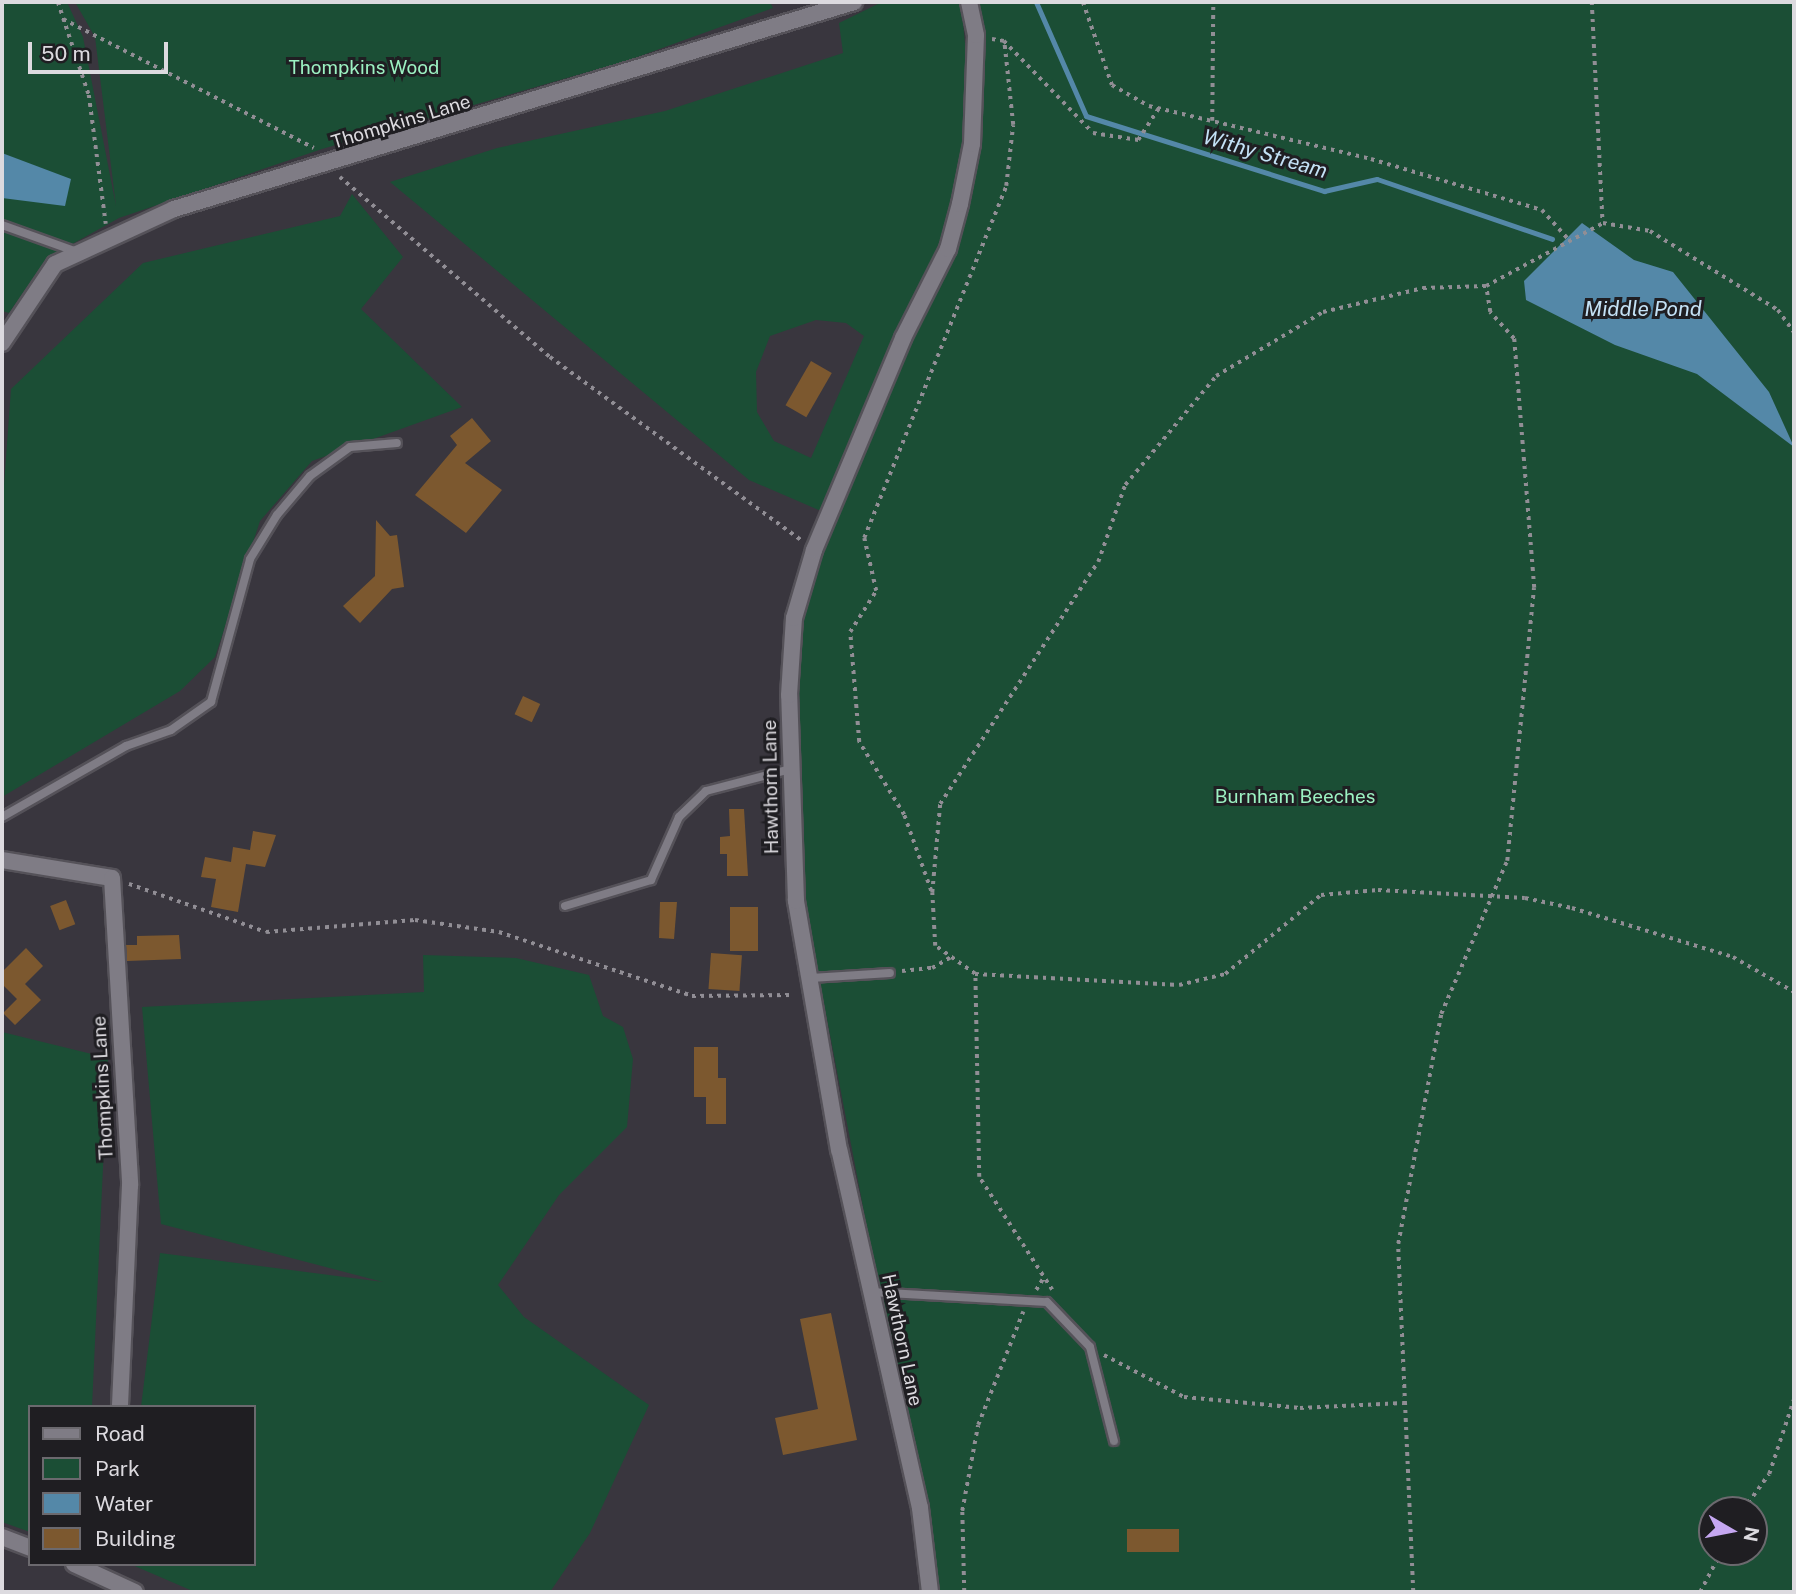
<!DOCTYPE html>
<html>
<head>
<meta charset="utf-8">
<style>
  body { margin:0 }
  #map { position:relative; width:1796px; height:1594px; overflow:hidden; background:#39363e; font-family:"Public Sans",sans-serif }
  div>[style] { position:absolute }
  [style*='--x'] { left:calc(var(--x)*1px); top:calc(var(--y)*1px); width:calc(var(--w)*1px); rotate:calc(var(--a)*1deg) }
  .green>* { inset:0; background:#1b4e35 }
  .water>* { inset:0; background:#5488a8 }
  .stream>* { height:5px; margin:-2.5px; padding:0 2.5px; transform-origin:2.5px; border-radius:2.5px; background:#5488a8 }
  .building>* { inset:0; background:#7c582f; transform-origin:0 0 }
  .path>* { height:3.5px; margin-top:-1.75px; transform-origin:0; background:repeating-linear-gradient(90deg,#918e95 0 3.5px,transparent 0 8.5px) }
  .roads { filter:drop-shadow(2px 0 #555259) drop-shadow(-2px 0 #555259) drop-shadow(0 2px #555259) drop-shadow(0 -2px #555259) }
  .lane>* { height:8px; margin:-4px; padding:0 4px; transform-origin:4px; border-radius:4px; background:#7f7c85 }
  .street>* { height:16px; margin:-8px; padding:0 8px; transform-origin:8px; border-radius:8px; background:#7f7c85 }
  span { translate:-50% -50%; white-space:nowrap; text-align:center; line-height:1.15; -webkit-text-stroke:6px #1f1e22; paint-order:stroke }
  .park-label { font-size:19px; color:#9cf1c2 }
  .street-label { font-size:19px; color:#dcdadf }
  .water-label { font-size:21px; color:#c4e2f6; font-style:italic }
  .frame { position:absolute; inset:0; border:4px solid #dcdadf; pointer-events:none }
  .legend { position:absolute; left:28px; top:1405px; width:228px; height:161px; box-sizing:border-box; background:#1f1e22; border:2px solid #6b696e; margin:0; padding:9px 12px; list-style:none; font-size:21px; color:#dcdadf }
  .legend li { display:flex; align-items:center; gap:14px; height:35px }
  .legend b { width:35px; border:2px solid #6b696e }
  .north { position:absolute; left:1698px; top:1496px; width:70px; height:70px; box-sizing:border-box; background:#1f1e22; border:2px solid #6b696e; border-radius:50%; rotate:100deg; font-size:19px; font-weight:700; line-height:28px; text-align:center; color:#dcdadf }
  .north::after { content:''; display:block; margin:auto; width:24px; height:32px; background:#c5a7f1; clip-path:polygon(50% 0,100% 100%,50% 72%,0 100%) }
  .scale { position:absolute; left:28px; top:42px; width:140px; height:32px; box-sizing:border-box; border:4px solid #dcdadf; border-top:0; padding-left:9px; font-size:21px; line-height:24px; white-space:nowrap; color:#dcdadf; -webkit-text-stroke:5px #1f1e22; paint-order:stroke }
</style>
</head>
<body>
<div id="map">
  <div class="green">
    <i style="clip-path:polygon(2px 2px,67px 2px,83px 37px,116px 206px,95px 37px,75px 2px,770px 2px,773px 8px,629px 60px,322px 149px,119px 218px,47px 258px,9px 313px,2px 311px)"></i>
    <i style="clip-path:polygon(evenodd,882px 2px,961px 2px,970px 95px,954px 208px,940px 253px,821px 511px,749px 480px,390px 182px,497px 148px,665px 111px,843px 53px,839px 23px,882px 2px,816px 320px,846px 323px,864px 336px,811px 458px,774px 441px,757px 412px,756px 372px,770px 336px,816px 320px)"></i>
    <i style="clip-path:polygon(evenodd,979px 2px,1794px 2px,1794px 1592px,937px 1592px,797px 863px,794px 645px,821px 548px,905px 353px,955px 255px,972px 197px,985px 69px,979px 2px,1712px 1510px,1754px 1510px,1754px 1552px,1712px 1552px,1712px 1510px)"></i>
    <i style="clip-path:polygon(352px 194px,403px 257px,361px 309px,462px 407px,312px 461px,260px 521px,215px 657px,180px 691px,2px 797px,2px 513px,11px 389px,143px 263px,340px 216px)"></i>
    <i style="clip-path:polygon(423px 955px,516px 958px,589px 975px,603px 1016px,623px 1027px,633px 1059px,627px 1127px,559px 1195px,498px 1285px,524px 1317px,649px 1405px,590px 1533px,550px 1592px,195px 1592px,130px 1564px,254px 1564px,254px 1407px,141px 1407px,160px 1253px,383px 1282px,161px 1224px,142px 1007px,424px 992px)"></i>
    <i style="clip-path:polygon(2px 1032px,108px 1058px,92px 1407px,30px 1407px,30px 1532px,2px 1522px)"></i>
  </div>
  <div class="water">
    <i style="clip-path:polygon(2px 153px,71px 179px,65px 206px,2px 198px)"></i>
    <i style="clip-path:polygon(1582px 223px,1634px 260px,1673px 272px,1769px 392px,1794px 447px,1697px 374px,1615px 345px,1526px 300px,1524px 281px)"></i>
  </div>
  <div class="stream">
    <i style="--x:1036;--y:2;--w:124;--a:66.3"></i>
    <i style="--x:1086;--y:116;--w:250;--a:17.5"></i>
    <i style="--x:1324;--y:191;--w:54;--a:-12.8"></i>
    <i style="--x:1377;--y:179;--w:185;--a:18.9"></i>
  </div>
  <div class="building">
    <i style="left:811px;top:361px;width:24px;height:51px;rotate:30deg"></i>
    <i style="clip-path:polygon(472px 418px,491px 441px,465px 463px,502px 490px,466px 533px,415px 495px,457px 445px,450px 436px)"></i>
    <i style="clip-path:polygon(376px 520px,390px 536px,397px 535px,404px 587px,392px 589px,360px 623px,343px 606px,375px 576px)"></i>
    <i style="left:523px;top:696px;width:19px;height:20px;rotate:25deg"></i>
    <i style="clip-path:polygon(729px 809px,744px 809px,748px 876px,727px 876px,727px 854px,720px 854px,720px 837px,730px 836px)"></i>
    <i style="clip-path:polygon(253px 831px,276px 835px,265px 867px,246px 864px,238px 912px,211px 907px,216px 879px,201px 877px,205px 857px,231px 862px,233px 847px,250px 850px)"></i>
    <i style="left:66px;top:900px;width:26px;height:17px;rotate:69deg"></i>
    <i style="clip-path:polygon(660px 902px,677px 902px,674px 939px,659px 938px)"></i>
    <i style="left:730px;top:907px;width:28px;height:44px"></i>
    <i style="clip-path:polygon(179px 935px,181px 959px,127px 961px,126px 945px,137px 945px,137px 936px)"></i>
    <i style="clip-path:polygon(26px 948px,43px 966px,25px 984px,41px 1000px,15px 1025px,3px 1013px,17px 999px,2px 984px,2px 972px)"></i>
    <i style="left:711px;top:953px;width:31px;height:36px;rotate:4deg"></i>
    <i style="clip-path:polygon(694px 1047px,718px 1047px,718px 1078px,726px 1078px,726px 1124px,706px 1124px,706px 1097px,694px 1097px)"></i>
    <i style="clip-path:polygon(831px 1313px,857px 1440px,783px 1455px,775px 1418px,818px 1409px,800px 1319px)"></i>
    <i style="left:1179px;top:1529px;width:23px;height:52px;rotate:90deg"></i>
  </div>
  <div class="path">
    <i style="--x:58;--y:2;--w:98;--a:71.6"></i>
    <i style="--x:89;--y:95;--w:130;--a:82.5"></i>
    <i style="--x:1083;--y:2;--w:88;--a:70.7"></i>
    <i style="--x:1112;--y:85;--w:43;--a:29.6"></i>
    <i style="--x:1149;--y:106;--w:228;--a:13.4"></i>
    <i style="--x:1371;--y:159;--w:178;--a:16.6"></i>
    <i style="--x:1542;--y:210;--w:42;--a:47.9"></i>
    <i style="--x:1592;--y:2;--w:221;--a:87.2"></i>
    <i style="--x:63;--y:19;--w:282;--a:27.2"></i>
    <i style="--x:992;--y:39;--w:12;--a:9"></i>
    <i style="--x:1004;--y:41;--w:128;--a:45.9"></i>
    <i style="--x:1093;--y:133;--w:46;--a:8.8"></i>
    <i style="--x:1138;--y:140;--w:37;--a:-57"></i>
    <i style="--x:1212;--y:121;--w:119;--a:-89.5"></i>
    <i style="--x:340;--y:177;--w:277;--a:40.6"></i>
    <i style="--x:550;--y:357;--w:311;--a:36.1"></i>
    <i style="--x:129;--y:884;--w:145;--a:19.3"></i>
    <i style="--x:266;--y:932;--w:149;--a:-4.6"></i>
    <i style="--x:415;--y:920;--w:85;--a:8.1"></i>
    <i style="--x:499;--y:932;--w:203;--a:18.3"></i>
    <i style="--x:692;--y:996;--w:102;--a:-0.6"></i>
    <i style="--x:931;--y:891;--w:81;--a:-109.6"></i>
    <i style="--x:904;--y:815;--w:86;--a:-121.7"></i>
    <i style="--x:859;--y:742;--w:110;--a:-94.7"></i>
    <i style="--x:850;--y:632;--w:49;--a:-57.6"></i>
    <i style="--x:876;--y:591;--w:54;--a:-102.8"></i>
    <i style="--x:864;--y:538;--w:380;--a:-68"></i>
    <i style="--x:1006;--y:186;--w:61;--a:-83.5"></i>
    <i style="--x:1013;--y:125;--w:84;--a:-96.1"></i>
    <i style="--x:902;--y:971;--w:30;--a:-6"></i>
    <i style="--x:932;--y:968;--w:22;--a:-30"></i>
    <i style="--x:975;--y:974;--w:204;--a:3.1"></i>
    <i style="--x:1179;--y:985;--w:47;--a:-13.4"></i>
    <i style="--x:1225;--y:974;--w:124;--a:-39.5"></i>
    <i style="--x:1321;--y:895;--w:57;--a:-5"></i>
    <i style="--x:1378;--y:890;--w:147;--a:3.1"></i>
    <i style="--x:1525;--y:898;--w:48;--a:12"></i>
    <i style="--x:1572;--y:908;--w:168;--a:16.9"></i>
    <i style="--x:1733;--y:957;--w:70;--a:29.8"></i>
    <i style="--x:1036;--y:1290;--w:15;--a:-58"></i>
    <i style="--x:1052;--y:1290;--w:135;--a:-122.9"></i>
    <i style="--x:979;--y:1177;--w:203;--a:-91.1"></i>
    <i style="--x:975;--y:974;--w:49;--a:-145"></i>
    <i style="--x:935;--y:946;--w:53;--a:-93.2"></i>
    <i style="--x:932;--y:893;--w:89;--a:-84.9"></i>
    <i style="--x:940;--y:804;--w:289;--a:-56.9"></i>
    <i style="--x:1098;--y:562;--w:82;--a:-70.7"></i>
    <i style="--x:1125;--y:485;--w:142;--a:-50.1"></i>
    <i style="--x:1216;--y:376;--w:125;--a:-30.9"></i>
    <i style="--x:1323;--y:312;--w:103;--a:-13.5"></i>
    <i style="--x:1423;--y:288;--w:63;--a:-1.8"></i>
    <i style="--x:1104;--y:1355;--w:90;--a:27.7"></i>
    <i style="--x:1184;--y:1397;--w:117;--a:5.4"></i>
    <i style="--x:1300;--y:1408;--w:103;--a:-2.8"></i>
    <i style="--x:1743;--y:1510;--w:44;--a:-54.2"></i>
    <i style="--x:1769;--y:1474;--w:79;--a:-71.6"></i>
    <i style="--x:964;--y:1592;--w:81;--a:-91.4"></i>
    <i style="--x:962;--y:1511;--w:87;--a:-79.5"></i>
    <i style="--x:978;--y:1425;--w:122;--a:-68.3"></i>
    <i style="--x:1413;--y:1592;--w:348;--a:-92.5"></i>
    <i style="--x:1398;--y:1244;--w:234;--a:-79.4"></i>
    <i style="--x:1441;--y:1014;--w:167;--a:-66.7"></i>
    <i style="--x:1507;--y:861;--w:274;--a:-84.4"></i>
    <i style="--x:1534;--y:588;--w:250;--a:-94.6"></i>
    <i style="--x:1514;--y:339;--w:36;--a:-132"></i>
    <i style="--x:1490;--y:312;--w:26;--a:-99"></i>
    <i style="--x:1486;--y:286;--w:133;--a:-28.3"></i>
    <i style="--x:1603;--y:223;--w:48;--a:9.7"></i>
    <i style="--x:1650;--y:231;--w:150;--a:31.7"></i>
    <i style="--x:1778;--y:310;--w:27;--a:54"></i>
    <i style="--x:1700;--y:1592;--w:45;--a:-62.3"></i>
  </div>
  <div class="roads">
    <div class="lane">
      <i style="--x:2;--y:225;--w:80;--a:19.8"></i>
      <i style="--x:2;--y:817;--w:143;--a:-29.8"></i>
      <i style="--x:126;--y:746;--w:48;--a:-19.6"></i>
      <i style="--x:171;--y:730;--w:49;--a:-35"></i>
      <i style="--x:211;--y:702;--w:148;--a:-74.7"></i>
      <i style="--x:250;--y:559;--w:52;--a:-58.5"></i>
      <i style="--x:277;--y:515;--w:51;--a:-49.8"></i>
      <i style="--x:310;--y:476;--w:49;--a:-35.9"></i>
      <i style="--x:350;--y:447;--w:47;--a:-4.9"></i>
      <i style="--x:565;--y:906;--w:90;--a:-16.8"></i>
      <i style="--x:651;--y:880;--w:69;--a:-66"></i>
      <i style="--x:679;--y:817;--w:37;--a:-44"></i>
      <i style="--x:706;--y:791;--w:88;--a:-14.5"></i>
      <i style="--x:811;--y:978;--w:79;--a:-3.6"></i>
      <i style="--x:871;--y:1292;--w:176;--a:3.3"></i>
      <i style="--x:1047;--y:1302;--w:62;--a:46.3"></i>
      <i style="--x:1090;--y:1347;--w:97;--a:75.7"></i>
    </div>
    <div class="street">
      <i style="--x:2;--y:343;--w:95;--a:-56.1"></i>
      <i style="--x:55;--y:264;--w:131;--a:-24.8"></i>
      <i style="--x:174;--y:209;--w:711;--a:-16.93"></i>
      <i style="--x:2;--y:860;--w:111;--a:9.3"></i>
      <i style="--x:112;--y:878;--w:308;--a:86.6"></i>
      <i style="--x:130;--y:1185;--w:222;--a:92.6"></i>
      <i style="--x:2;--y:1537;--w:30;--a:21"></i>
      <i style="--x:74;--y:1564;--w:67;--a:24.7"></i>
      <i style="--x:930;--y:1592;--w:85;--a:-96.8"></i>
      <i style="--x:920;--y:1508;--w:367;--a:-102.7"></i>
      <i style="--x:839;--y:1150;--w:253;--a:-99.8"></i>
      <i style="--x:796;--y:901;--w:206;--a:-91.9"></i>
      <i style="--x:789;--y:695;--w:77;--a:-86.3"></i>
      <i style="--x:794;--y:618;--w:71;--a:-73.6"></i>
      <i style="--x:814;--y:550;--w:230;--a:-67.2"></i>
      <i style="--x:903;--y:338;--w:100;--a:-63.2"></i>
      <i style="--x:948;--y:249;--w:47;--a:-75.1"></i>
      <i style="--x:960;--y:204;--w:61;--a:-78.7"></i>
      <i style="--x:972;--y:144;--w:109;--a:-87.9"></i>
      <i style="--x:976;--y:35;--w:34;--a:-102"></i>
    </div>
  </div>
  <div class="park-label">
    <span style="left:364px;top:68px">Thompkins Wood</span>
    <span style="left:1295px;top:797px">Burnham Beeches</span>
  </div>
  <div class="street-label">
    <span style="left:401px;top:122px;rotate:-17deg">Thompkins Lane</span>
    <span style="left:771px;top:787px;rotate:-91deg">Hawthorn Lane</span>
    <span style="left:103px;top:1088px;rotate:-93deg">Thompkins Lane</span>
    <span style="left:902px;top:1340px;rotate:78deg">Hawthorn Lane</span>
  </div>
  <div class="water-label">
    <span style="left:1265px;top:154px;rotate:16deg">Withy Stream</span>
    <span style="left:1643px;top:309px">Middle Pond</span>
  </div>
  <div class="frame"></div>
  <ul class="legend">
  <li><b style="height:9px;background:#7f7c85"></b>Road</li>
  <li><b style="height:19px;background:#1b4e35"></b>Park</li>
  <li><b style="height:19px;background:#5488a8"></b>Water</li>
  <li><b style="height:19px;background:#7c582f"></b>Building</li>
  </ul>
  <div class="north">N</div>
  <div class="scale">50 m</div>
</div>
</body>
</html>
